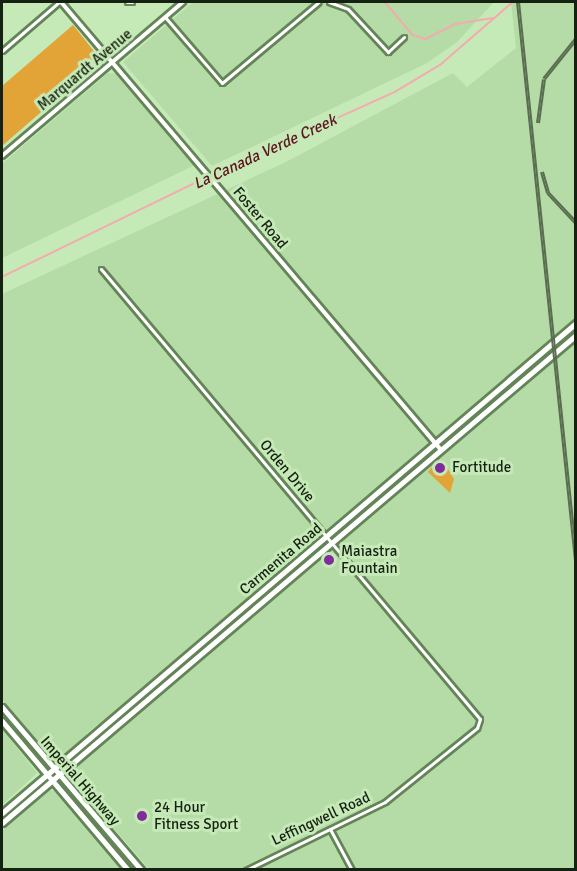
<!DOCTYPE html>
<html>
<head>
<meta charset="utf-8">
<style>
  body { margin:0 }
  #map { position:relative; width:577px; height:871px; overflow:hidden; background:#c6e9b8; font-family:Signika,sans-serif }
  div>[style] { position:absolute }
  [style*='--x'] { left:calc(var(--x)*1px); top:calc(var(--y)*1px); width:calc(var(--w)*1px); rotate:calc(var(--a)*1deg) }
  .built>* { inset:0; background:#b5dba6 }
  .green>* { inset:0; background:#e2a437 }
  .stream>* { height:1.5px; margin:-0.75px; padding:0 0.75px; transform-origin:0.75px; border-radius:0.75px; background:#f4abae }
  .roads { filter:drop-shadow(2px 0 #648458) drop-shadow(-2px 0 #648458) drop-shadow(0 2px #648458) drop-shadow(0 -2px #648458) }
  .minor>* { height:3px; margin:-1.5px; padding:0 1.5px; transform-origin:1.5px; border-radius:1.5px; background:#fff }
  .tertiary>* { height:4px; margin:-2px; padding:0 2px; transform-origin:2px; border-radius:2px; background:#fff }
  .primary>* { height:5px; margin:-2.5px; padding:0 2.5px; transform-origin:2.5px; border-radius:2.5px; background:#fff }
  .rail>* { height:4px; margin-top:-2px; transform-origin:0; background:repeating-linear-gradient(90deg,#c6e9b8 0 4.5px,#596d50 0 9px); box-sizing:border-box; border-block:2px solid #596d50 }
  .dots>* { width:16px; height:16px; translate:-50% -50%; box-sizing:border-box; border:3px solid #c6e9b8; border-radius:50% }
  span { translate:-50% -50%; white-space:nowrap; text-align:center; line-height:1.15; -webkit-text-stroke:6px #c6e9b8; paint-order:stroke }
  .street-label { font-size:15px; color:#162211 }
  .poi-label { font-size:15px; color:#162211 }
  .left { translate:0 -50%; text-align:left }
  .water-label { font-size:16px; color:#5e1420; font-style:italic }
  .frame { position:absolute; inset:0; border:3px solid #162211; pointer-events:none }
</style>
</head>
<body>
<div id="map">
  <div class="built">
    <i style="clip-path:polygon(193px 2px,494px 2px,457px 42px,427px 63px,212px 166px,123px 62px)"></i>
    <i style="clip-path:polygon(evenodd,511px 2px,575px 2px,575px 869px,149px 869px,2px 699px,2px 294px,286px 162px,453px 73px,467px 87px,516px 48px,511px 2px,98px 724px,111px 737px,98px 749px,86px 734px,98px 724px)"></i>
    <i style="clip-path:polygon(108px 73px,116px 74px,195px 165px,2px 258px,2px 164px)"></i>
    <i style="clip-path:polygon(2px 729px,37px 773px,2px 805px)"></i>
    <i style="clip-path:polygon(50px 790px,54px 791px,122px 869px,2px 869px,2px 831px)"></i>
  </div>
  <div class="green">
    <i style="clip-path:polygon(73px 25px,101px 60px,2px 146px,2px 86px)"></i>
    <i style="clip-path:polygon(437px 461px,443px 461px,454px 479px,450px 493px,428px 472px)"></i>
  </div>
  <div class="stream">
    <i style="--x:385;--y:2;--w:43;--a:49.7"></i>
    <i style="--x:413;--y:35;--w:14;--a:17"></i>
    <i style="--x:426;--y:39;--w:33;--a:-27"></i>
    <i style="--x:455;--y:24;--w:38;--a:-9"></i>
    <i style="--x:211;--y:175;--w:202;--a:-24.3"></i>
    <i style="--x:395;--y:92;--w:52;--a:-31"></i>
    <i style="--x:440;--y:65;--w:96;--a:-40.8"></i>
    <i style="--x:2;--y:277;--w:228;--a:-26"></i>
  </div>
  <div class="roads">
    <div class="minor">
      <i style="--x:127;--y:2;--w:5;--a:0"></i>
      <i style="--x:329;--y:2;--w:20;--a:20"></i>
      <i style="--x:348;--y:9;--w:59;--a:47.1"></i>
      <i style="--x:388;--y:52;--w:22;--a:-43"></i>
      <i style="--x:165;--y:17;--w:87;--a:49.2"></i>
      <i style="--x:222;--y:83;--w:126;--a:-39.9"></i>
      <i style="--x:2;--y:51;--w:75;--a:-40.7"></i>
      <i style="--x:101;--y:269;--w:588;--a:49.9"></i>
      <i style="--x:480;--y:719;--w:9;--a:108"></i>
      <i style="--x:477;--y:728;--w:118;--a:141.2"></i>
      <i style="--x:385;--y:802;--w:155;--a:153.9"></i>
      <i style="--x:330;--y:829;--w:47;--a:61.8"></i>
    </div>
    <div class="tertiary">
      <i style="--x:61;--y:2;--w:587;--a:49.69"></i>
      <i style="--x:2;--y:156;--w:238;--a:-40.4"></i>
    </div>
    <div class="primary">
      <i style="--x:2;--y:707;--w:214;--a:49.5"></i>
      <i style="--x:2;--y:721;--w:195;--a:49.8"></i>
      <i style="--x:2;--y:813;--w:755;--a:-40.49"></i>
      <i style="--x:2;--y:823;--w:753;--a:-40.37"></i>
    </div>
  </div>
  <div class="rail">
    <i style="--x:518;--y:2;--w:561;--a:84.07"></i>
    <i style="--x:538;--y:123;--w:44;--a:-82.2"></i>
    <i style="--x:544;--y:79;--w:51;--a:-51.3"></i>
    <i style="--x:542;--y:172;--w:22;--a:74"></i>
    <i style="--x:548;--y:193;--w:41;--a:47"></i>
  </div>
  <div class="dots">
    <i style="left:440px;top:468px;background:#802c9a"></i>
    <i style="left:329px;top:560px;background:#802c9a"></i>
    <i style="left:142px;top:816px;background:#802c9a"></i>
  </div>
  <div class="street-label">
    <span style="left:85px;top:70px;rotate:-40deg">Marquardt Avenue</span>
    <span style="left:260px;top:218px;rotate:50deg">Foster Road</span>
    <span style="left:287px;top:471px;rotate:50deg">Orden Drive</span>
    <span style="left:281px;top:559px;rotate:-40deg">Carmenita Road</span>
    <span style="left:80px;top:781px;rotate:49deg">Imperial Highway</span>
    <span style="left:321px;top:819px;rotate:-25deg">Leffingwell Road</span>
  </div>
  <div class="poi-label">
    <span class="left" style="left:452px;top:468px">Fortitude</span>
    <span class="left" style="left:341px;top:560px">Maiastra<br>Fountain</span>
    <span class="left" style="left:154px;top:816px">24 Hour<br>Fitness Sport</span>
  </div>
  <div class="water-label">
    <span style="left:265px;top:152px;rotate:-25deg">La Canada Verde Creek</span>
  </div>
  <div class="frame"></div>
</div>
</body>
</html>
